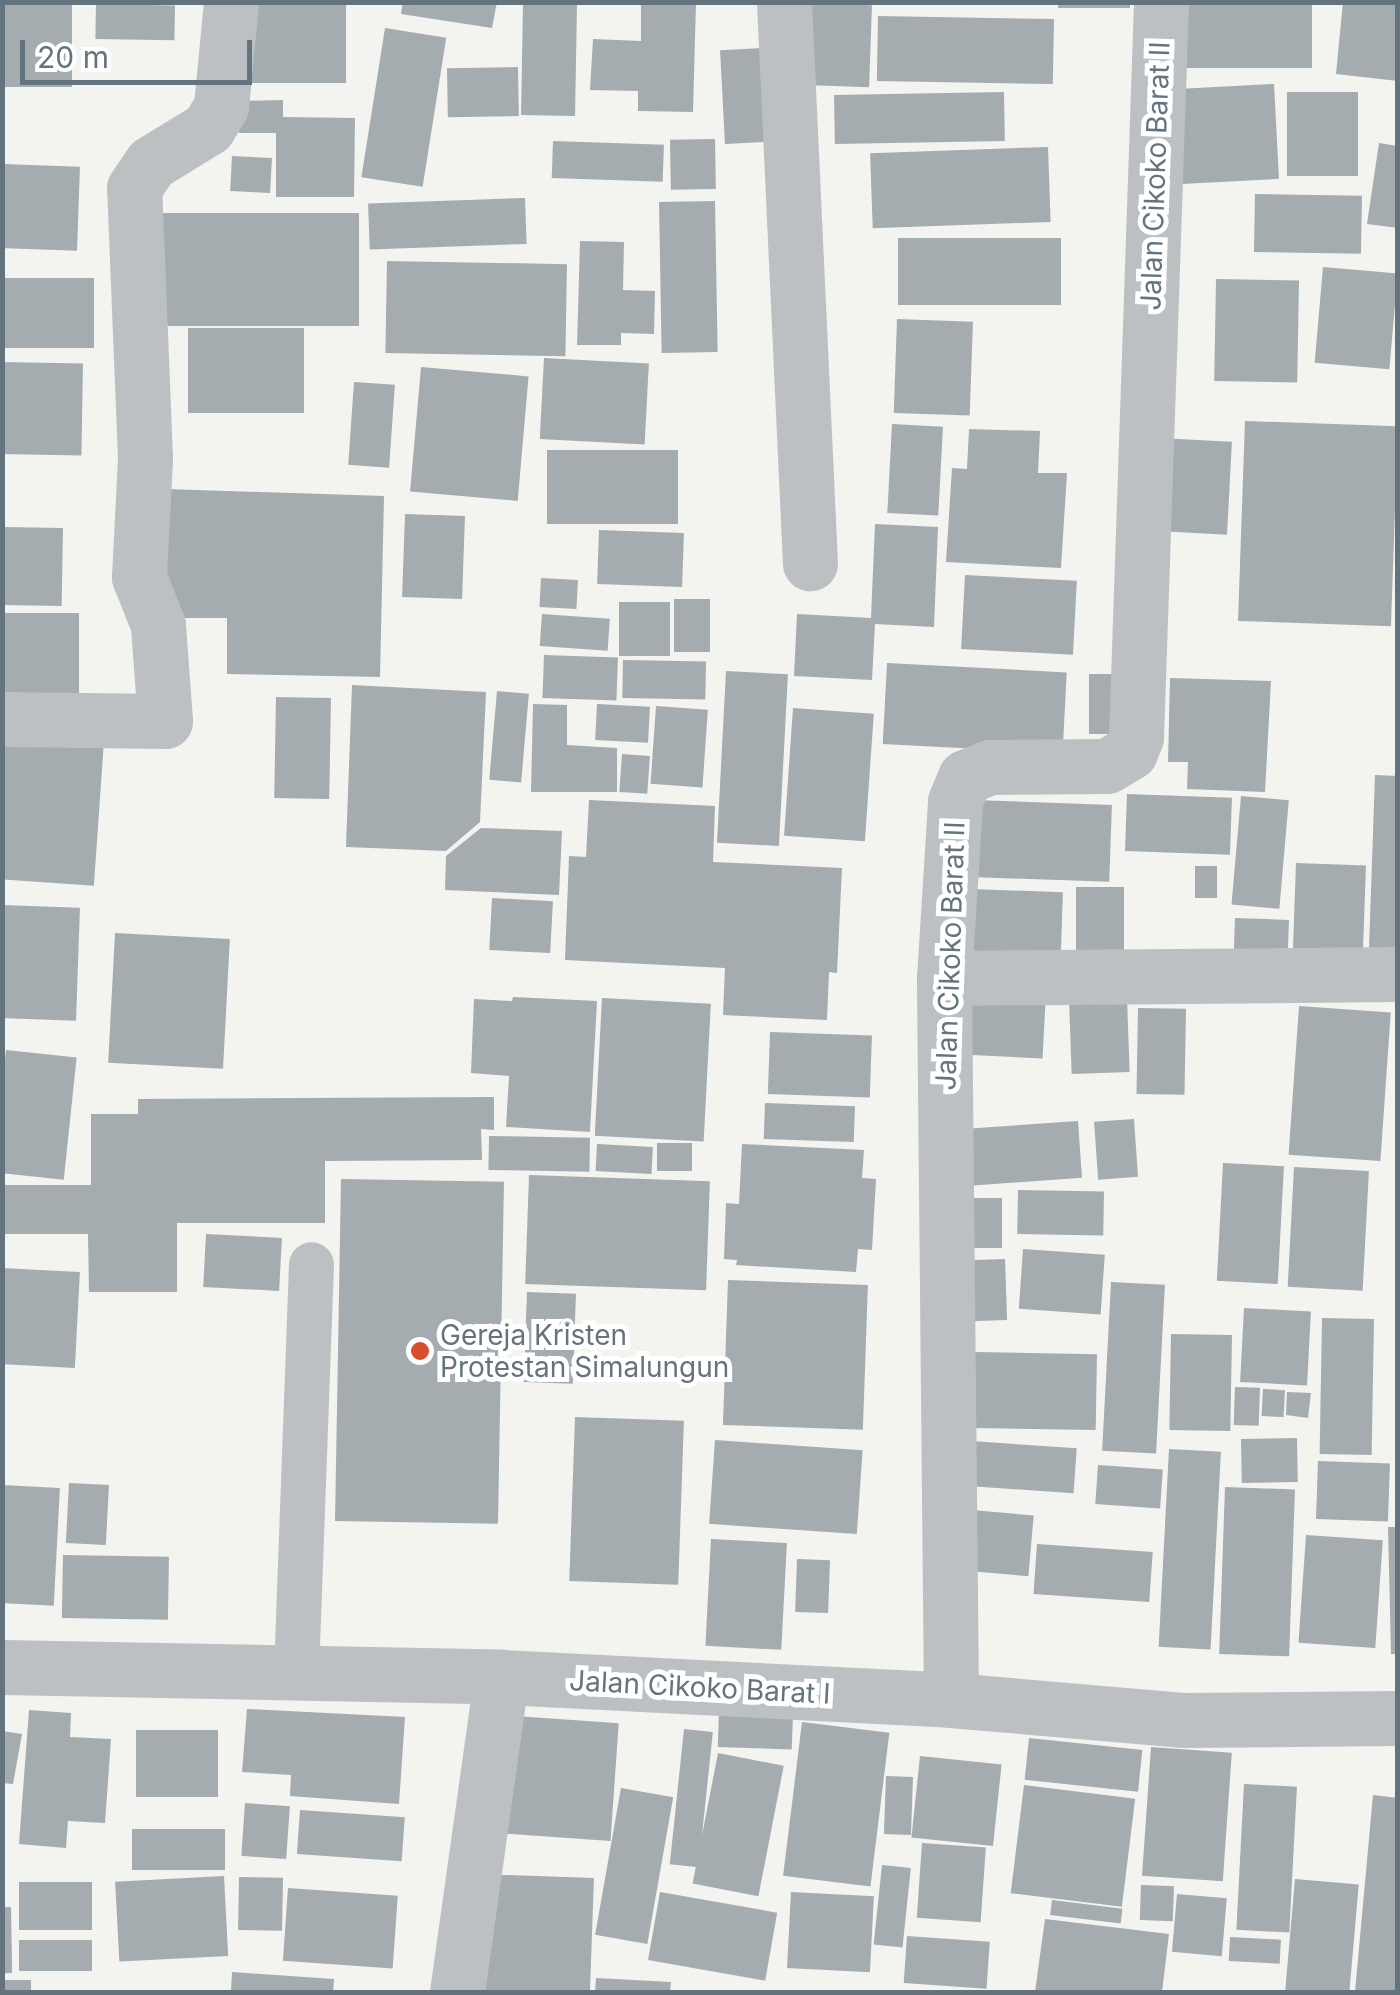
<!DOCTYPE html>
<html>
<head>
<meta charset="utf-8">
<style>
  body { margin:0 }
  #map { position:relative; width:1400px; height:1995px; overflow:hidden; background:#f3f3ef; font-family:Inter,sans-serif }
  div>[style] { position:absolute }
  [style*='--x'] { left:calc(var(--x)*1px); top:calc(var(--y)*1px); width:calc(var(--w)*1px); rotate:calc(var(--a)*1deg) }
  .building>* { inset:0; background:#a4acb0; transform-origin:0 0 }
  .lane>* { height:45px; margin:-22.5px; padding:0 22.5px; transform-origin:22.5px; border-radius:22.5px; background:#bcc0c3 }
  .street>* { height:55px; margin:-27.5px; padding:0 27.5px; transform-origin:27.5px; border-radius:27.5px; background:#bcc0c3 }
  .dots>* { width:28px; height:28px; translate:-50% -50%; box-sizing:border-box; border:5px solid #fff; border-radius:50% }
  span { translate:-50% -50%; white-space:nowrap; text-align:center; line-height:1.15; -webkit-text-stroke:10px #fff; paint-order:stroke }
  .street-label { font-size:28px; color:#64747f }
  .poi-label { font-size:28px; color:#64747f }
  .left { translate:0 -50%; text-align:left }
  .frame { position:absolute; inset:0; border:5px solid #64747f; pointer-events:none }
  .scale { position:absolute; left:20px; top:40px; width:232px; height:45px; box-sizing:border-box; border:5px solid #64747f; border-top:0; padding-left:12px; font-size:30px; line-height:35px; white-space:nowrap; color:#64747f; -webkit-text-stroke:8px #fff; paint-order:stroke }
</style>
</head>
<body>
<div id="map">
  <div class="building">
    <i style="left:2px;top:2px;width:70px;height:85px"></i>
    <i style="left:246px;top:2px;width:100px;height:81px"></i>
    <i style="clip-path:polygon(403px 2px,497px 2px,492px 28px,401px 14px)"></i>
    <i style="clip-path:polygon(641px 2px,696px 2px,693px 112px,638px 111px,638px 91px,590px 90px,593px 39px,641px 41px)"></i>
    <i style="left:1058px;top:2px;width:72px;height:6px"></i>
    <i style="left:1184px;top:2px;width:128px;height:66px"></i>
    <i style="clip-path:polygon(1343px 2px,1398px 2px,1398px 81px,1336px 74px)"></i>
    <i style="left:523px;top:3px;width:54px;height:112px;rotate:1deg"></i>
    <i style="left:808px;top:3px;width:64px;height:82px;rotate:2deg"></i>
    <i style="left:96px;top:4px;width:79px;height:35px;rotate:1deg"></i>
    <i style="left:878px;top:16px;width:176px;height:65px;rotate:1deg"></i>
    <i style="left:385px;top:28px;width:62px;height:151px;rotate:9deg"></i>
    <i style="left:763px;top:48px;width:94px;height:43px;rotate:87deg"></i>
    <i style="left:518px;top:67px;width:49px;height:71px;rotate:89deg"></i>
    <i style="left:1274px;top:84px;width:95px;height:111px;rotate:87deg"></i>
    <i style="left:1004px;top:92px;width:49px;height:170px;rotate:89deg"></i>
    <i style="left:1358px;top:92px;width:84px;height:71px;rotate:90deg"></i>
    <i style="clip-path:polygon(283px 100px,283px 117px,355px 118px,354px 197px,276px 197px,276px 133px,239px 133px,238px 101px)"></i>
    <i style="left:715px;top:139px;width:50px;height:45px;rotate:89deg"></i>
    <i style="left:553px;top:141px;width:111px;height:37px;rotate:2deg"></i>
    <i style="clip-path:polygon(1379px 143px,1398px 146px,1398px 228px,1367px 224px)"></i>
    <i style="left:1048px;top:147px;width:75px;height:178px;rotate:88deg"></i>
    <i style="left:232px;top:156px;width:40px;height:35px;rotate:3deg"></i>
    <i style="left:2px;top:164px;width:78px;height:84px;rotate:2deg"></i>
    <i style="left:1255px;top:194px;width:107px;height:58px;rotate:1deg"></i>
    <i style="left:525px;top:198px;width:46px;height:157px;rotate:88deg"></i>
    <i style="left:715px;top:201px;width:151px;height:56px;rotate:89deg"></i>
    <i style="left:157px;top:213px;width:202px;height:113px"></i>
    <i style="left:898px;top:238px;width:163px;height:67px"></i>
    <i style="clip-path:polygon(580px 241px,624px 242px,623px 290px,655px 291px,654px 334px,621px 333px,621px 345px,577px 345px)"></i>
    <i style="left:387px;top:261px;width:180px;height:92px;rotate:1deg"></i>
    <i style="left:1323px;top:267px;width:75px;height:96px;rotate:5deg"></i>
    <i style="left:2px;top:278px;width:92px;height:70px"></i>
    <i style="left:1216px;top:279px;width:83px;height:102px;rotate:1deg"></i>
    <i style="left:897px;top:319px;width:76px;height:94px;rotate:2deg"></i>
    <i style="left:188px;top:328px;width:116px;height:85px"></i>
    <i style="left:544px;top:358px;width:105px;height:81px;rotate:3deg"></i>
    <i style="left:2px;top:362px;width:81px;height:92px;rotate:1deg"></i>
    <i style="left:421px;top:367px;width:108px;height:125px;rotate:5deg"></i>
    <i style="left:354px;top:382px;width:41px;height:83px;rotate:4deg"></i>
    <i style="left:1245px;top:421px;width:153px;height:200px;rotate:2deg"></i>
    <i style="left:892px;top:424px;width:51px;height:89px;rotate:3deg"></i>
    <i style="clip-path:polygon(969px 429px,1040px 431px,1038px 473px,1067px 473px,1061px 568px,946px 562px,952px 468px,967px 469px)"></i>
    <i style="left:1158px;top:438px;width:74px;height:93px;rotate:3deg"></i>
    <i style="left:547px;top:450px;width:131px;height:74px"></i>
    <i style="clip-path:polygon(166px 489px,384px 496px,380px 677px,227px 674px,227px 618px,163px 618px)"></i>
    <i style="left:405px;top:514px;width:60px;height:83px;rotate:2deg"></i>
    <i style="clip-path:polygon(875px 524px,938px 527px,934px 627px,875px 624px,872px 680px,794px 676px,797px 614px,871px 618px)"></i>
    <i style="left:2px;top:527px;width:61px;height:78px;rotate:1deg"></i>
    <i style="left:599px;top:530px;width:85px;height:54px;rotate:2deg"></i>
    <i style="left:965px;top:575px;width:112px;height:74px;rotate:3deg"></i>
    <i style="left:541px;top:578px;width:37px;height:29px;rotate:3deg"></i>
    <i style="left:674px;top:599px;width:36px;height:53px"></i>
    <i style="left:670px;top:602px;width:54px;height:51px;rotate:90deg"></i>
    <i style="left:2px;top:613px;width:77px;height:93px"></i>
    <i style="left:542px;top:614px;width:68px;height:32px;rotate:4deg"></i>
    <i style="left:544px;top:655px;width:74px;height:43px;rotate:2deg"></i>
    <i style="left:623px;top:660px;width:83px;height:38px;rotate:1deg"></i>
    <i style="left:887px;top:663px;width:180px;height:81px;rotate:3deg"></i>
    <i style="left:726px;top:671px;width:62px;height:172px;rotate:3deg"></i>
    <i style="left:1089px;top:674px;width:30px;height:60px"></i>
    <i style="clip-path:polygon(1170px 678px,1271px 681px,1265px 792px,1187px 789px,1188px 762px,1168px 762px)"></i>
    <i style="clip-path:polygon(352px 685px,486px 692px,480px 822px,446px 851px,346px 847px)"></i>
    <i style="left:497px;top:691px;width:32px;height:89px;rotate:5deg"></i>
    <i style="left:276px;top:697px;width:55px;height:101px;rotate:1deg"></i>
    <i style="clip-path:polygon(533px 704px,567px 705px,567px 745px,617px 748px,617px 792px,531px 792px)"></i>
    <i style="left:597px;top:704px;width:53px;height:36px;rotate:3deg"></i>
    <i style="left:656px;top:706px;width:52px;height:78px;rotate:4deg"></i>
    <i style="left:793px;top:708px;width:81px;height:128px;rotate:4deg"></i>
    <i style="left:2px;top:737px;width:102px;height:142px;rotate:4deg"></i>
    <i style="left:622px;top:754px;width:28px;height:38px;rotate:4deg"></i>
    <i style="clip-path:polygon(1375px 775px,1398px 776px,1398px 949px,1369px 948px)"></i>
    <i style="left:1127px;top:794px;width:105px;height:57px;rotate:2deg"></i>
    <i style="left:1241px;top:796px;width:48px;height:109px;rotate:5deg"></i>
    <i style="clip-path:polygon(589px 800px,715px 806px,713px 862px,842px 868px,837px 973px,829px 972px,827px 1020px,723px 1015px,725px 968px,565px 960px,569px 856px,586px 857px)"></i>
    <i style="left:972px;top:800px;width:140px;height:77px;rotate:2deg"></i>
    <i style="clip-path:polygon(481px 828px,562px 831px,559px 895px,445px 890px,446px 856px)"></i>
    <i style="left:1296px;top:863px;width:70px;height:86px;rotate:2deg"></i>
    <i style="left:1195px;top:866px;width:22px;height:32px"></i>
    <i style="left:1076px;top:887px;width:48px;height:69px"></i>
    <i style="left:971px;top:889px;width:92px;height:69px;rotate:2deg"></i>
    <i style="left:492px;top:898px;width:61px;height:52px;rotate:3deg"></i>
    <i style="left:2px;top:905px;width:78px;height:113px;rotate:2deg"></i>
    <i style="left:1235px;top:918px;width:54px;height:36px;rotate:2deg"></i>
    <i style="left:115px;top:933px;width:115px;height:130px;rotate:3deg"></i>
    <i style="left:956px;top:990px;width:90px;height:64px;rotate:3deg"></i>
    <i style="clip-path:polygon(513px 997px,597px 1001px,590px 1132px,506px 1127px,509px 1076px,471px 1073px,474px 999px,512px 1001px)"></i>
    <i style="left:1127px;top:997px;width:75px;height:58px;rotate:88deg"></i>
    <i style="left:602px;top:998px;width:109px;height:138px;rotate:3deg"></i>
    <i style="left:1299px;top:1006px;width:92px;height:149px;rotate:4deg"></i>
    <i style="left:1138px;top:1008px;width:48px;height:86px;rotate:1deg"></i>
    <i style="left:770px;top:1032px;width:102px;height:62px;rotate:2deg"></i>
    <i style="left:6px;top:1050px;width:71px;height:123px;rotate:6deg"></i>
    <i style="clip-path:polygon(494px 1097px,494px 1130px,481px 1129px,482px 1160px,325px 1161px,325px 1223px,177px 1223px,177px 1292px,89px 1292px,88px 1234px,2px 1234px,2px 1185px,91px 1185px,91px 1114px,138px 1114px,138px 1099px)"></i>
    <i style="left:765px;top:1103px;width:90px;height:36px;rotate:2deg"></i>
    <i style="left:1134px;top:1119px;width:58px;height:40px;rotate:86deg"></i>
    <i style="left:1078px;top:1121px;width:57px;height:126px;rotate:86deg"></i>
    <i style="left:489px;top:1136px;width:101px;height:34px;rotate:1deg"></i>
    <i style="left:657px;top:1143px;width:35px;height:28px"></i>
    <i style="left:597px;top:1144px;width:56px;height:27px;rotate:3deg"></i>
    <i style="clip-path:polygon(742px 1144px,864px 1150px,862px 1178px,876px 1179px,872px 1250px,858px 1249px,856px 1272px,736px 1265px,737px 1260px,724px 1259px,726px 1203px,739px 1204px)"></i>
    <i style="left:1223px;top:1163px;width:61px;height:118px;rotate:3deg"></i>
    <i style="left:1294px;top:1167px;width:75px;height:120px;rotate:3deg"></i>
    <i style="left:529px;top:1175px;width:181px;height:109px;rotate:2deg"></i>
    <i style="left:341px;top:1179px;width:163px;height:342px;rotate:1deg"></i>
    <i style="left:1018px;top:1190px;width:86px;height:44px;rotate:1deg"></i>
    <i style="left:958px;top:1198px;width:44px;height:50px"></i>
    <i style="left:206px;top:1234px;width:76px;height:53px;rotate:3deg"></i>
    <i style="left:1023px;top:1249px;width:82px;height:60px;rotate:4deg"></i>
    <i style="left:1005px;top:1259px;width:61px;height:52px;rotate:88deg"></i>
    <i style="left:2px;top:1268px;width:78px;height:96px;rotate:3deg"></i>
    <i style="left:728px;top:1280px;width:140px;height:145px;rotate:2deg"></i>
    <i style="left:1111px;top:1282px;width:54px;height:169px;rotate:3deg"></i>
    <i style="left:527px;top:1292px;width:49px;height:90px;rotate:2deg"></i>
    <i style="left:1244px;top:1308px;width:67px;height:74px;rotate:3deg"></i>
    <i style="left:1322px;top:1318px;width:52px;height:136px;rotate:1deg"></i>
    <i style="left:1171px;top:1334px;width:61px;height:96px;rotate:1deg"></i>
    <i style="left:975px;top:1352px;width:122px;height:76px;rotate:1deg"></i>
    <i style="left:1235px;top:1387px;width:25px;height:38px;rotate:2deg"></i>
    <i style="left:1263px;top:1389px;width:22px;height:27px;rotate:3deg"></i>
    <i style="clip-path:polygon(1287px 1392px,1311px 1393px,1308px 1418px,1286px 1415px)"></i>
    <i style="left:575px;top:1417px;width:109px;height:164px;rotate:2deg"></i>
    <i style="left:1297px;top:1438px;width:44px;height:56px;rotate:89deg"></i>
    <i style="left:715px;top:1440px;width:148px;height:84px;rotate:4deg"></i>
    <i style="left:957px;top:1440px;width:120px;height:45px;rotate:4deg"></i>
    <i style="left:1169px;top:1449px;width:52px;height:198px;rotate:3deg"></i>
    <i style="left:1318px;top:1461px;width:72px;height:58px;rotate:2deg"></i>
    <i style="left:1098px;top:1465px;width:65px;height:39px;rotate:4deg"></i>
    <i style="left:69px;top:1483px;width:40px;height:60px;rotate:3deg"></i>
    <i style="left:2px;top:1485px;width:58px;height:118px;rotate:3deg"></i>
    <i style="left:1225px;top:1487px;width:70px;height:167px;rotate:2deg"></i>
    <i style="left:960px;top:1509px;width:74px;height:61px;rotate:5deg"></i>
    <i style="clip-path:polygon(1388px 1527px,1398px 1527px,1398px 1654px,1391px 1654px)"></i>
    <i style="left:1306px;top:1535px;width:77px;height:108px;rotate:4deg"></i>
    <i style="left:711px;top:1539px;width:76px;height:107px;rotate:3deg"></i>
    <i style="left:1037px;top:1544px;width:116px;height:50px;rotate:4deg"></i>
    <i style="left:63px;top:1555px;width:106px;height:63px;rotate:1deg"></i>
    <i style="left:797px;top:1559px;width:33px;height:53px;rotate:2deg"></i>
    <i style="clip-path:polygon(247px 1709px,405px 1717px,399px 1804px,290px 1796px,291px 1775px,242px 1772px)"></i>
    <i style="clip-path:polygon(29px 1710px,71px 1713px,70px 1737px,111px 1739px,105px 1823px,68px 1821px,66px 1848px,19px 1844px)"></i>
    <i style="left:719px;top:1712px;width:74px;height:35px;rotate:2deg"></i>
    <i style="left:501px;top:1715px;width:118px;height:118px;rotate:4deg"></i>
    <i style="left:802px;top:1722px;width:88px;height:155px;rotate:7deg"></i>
    <i style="left:684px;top:1729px;width:29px;height:136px;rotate:6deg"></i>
    <i style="left:136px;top:1730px;width:82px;height:67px"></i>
    <i style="clip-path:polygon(2px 1731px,22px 1734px,13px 1784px,2px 1783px)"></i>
    <i style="left:1029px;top:1738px;width:114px;height:42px;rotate:6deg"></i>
    <i style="left:1151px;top:1747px;width:81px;height:129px;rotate:4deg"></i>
    <i style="left:718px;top:1753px;width:67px;height:133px;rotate:11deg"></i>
    <i style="left:920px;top:1756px;width:82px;height:82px;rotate:6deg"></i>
    <i style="left:886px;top:1776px;width:27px;height:58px;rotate:2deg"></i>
    <i style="left:1244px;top:1784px;width:53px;height:146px;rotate:3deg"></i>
    <i style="left:1024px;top:1785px;width:112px;height:109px;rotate:7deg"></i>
    <i style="left:621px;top:1788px;width:53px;height:149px;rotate:10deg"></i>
    <i style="clip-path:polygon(1373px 1795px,1398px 1798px,1398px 1992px,1355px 1992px)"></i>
    <i style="left:245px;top:1803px;width:45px;height:53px;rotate:4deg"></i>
    <i style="left:300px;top:1810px;width:105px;height:44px;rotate:4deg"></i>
    <i style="left:225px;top:1829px;width:41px;height:93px;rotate:90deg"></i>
    <i style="left:922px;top:1843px;width:64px;height:75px;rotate:4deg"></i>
    <i style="left:882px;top:1865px;width:29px;height:80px;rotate:6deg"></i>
    <i style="left:477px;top:1874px;width:117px;height:116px;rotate:2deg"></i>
    <i style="left:224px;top:1876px;width:80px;height:109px;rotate:87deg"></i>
    <i style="left:239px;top:1877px;width:44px;height:53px;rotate:1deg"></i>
    <i style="left:1295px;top:1879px;width:64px;height:113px;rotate:5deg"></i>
    <i style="left:92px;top:1882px;width:48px;height:73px;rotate:90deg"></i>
    <i style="left:1141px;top:1885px;width:33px;height:35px;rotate:2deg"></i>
    <i style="left:288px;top:1888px;width:110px;height:73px;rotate:4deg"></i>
    <i style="left:660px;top:1892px;width:119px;height:69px;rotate:10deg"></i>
    <i style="left:791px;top:1892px;width:83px;height:76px;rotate:3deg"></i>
    <i style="left:1177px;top:1894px;width:50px;height:58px;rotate:5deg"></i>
    <i style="left:1052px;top:1900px;width:71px;height:15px;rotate:7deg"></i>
    <i style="left:11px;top:1907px;width:66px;height:9px;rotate:89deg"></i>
    <i style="clip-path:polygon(1045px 1919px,1169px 1934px,1162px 1992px,1035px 1992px)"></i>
    <i style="left:907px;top:1936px;width:83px;height:47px;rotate:4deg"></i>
    <i style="left:1230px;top:1937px;width:51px;height:24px;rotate:3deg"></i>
    <i style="left:19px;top:1940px;width:73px;height:31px"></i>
    <i style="clip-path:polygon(232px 1972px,334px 1979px,333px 1992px,231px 1992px)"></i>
    <i style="clip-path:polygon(596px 1978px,671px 1982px,670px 1992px,595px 1992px)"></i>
    <i style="left:2px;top:1980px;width:29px;height:12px"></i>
  </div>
  <div class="lane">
    <i style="--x:296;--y:1673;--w:409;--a:-87.9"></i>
  </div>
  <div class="street">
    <i style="--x:784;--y:2;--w:562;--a:87.35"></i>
    <i style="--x:2;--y:719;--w:163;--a:0.7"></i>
    <i style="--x:165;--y:721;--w:96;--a:-94.2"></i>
    <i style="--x:158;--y:625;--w:52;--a:-111.6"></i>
    <i style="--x:139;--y:577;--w:119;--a:-87.1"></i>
    <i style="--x:145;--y:458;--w:270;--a:-92.3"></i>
    <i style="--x:134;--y:188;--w:30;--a:-56"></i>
    <i style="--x:151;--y:163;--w:67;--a:-31.6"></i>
    <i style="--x:208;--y:128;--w:26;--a:-59"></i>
    <i style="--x:221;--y:106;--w:104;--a:-84.5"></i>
    <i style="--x:944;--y:978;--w:454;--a:-0.5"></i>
    <i style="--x:2;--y:1667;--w:499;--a:1.1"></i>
    <i style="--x:501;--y:1677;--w:451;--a:2.9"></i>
    <i style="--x:951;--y:1700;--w:232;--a:4.9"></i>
    <i style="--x:1182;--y:1720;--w:216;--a:-0.5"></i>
    <i style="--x:951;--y:1700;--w:722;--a:-90.56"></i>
    <i style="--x:944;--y:978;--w:177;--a:-86.4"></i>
    <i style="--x:955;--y:801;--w:26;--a:-67"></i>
    <i style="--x:965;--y:777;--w:27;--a:-22"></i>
    <i style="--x:990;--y:767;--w:117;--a:-0.5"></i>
    <i style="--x:1107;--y:766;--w:27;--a:-31"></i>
    <i style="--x:1130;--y:752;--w:16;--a:-68"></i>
    <i style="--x:1136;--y:737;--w:735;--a:-88.05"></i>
    <i style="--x:457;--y:1992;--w:318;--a:-82"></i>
  </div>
  <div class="dots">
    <i style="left:420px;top:1351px;background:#d64e2c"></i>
  </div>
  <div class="street-label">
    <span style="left:1155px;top:176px;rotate:-88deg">Jalan Cikoko Barat II</span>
    <span style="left:950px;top:956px;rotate:-88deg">Jalan Cikoko Barat II</span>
    <span style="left:700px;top:1687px;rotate:3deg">Jalan Cikoko Barat I</span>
  </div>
  <div class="poi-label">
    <span class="left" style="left:440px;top:1351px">Gereja Kristen<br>Protestan Simalungun</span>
  </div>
  <div class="frame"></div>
  <div class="scale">20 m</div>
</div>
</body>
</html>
